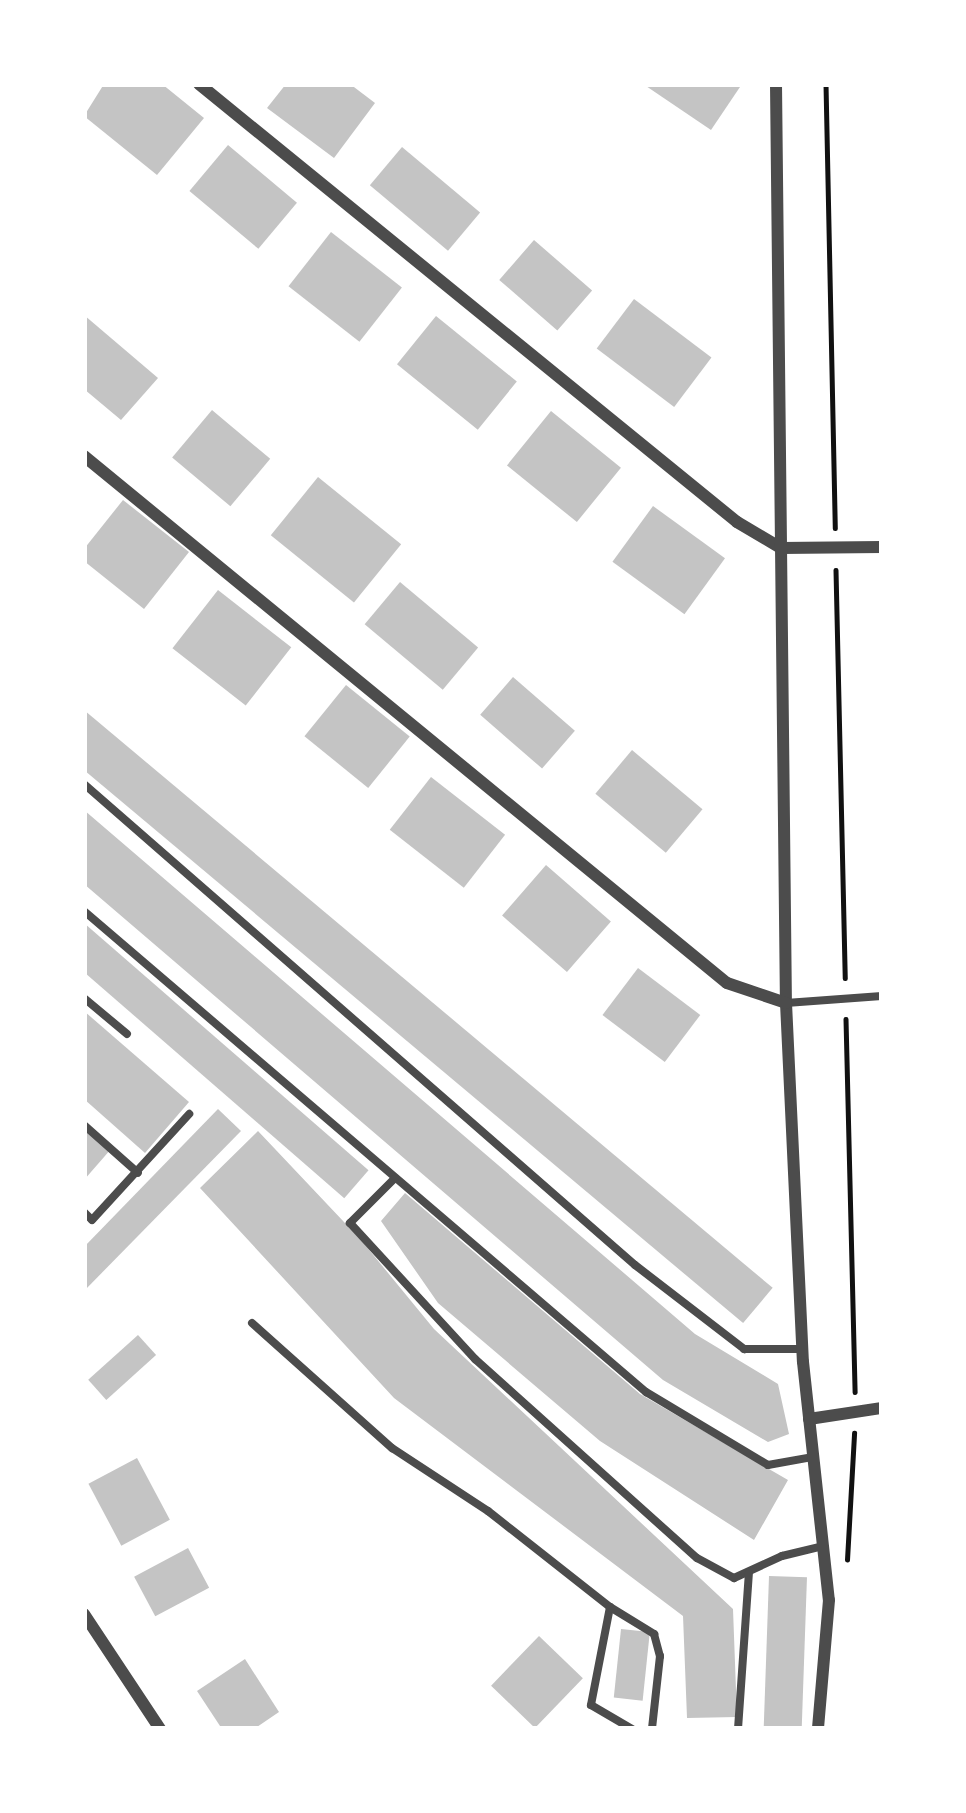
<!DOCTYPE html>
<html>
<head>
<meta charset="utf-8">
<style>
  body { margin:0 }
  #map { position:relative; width:966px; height:1813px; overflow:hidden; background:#fff; font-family:Mulish,sans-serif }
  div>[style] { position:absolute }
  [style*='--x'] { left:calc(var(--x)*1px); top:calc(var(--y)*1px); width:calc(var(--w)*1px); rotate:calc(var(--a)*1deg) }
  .building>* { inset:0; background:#c4c4c4; transform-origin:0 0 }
  .path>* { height:4.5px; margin:-2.25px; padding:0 2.25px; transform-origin:2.25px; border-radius:2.25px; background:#111 }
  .service>* { height:8px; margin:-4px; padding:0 4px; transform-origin:4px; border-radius:4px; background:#4c4c4c }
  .minor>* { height:12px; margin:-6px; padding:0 6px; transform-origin:6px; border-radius:6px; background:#4c4c4c }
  span { translate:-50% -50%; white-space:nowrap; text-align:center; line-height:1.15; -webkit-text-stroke:12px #fff; paint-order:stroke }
  .frame { position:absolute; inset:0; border:87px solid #fff; pointer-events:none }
</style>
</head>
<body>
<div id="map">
  <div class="building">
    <i style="clip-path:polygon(104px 84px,162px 84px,204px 118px,157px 175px,84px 116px)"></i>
    <i style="clip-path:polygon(286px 84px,350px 84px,375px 103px,334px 158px,267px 108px)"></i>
    <i style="clip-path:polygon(643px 84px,742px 84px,711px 130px)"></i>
    <i style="left:228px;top:145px;width:90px;height:60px;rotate:40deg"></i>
    <i style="left:402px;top:147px;width:102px;height:50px;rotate:40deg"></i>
    <i style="left:331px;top:232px;width:90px;height:69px;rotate:38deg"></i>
    <i style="left:534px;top:240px;width:77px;height:53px;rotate:41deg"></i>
    <i style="left:634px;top:299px;width:97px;height:62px;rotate:37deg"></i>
    <i style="clip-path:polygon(84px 315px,158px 378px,121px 420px,84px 389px)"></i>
    <i style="left:436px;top:316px;width:104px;height:62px;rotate:39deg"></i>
    <i style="left:212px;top:410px;width:76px;height:62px;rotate:40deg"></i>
    <i style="left:551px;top:411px;width:90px;height:70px;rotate:39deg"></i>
    <i style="left:318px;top:477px;width:107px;height:75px;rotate:39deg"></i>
    <i style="clip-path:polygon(123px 500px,189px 552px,144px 609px,84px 561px,84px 549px)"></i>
    <i style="left:653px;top:506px;width:89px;height:69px;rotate:36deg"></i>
    <i style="left:400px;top:582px;width:102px;height:55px;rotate:40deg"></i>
    <i style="left:218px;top:590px;width:93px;height:74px;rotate:38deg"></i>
    <i style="left:513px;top:677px;width:82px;height:50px;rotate:41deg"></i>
    <i style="left:346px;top:685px;width:82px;height:66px;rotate:39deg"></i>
    <i style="left:84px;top:710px;width:899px;height:46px;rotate:40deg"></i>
    <i style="left:632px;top:750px;width:92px;height:57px;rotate:40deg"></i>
    <i style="left:431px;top:777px;width:94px;height:67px;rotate:38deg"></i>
    <i style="clip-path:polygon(84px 810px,695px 1334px,778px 1384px,789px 1434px,768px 1442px,663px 1380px,84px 884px)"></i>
    <i style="left:546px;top:865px;width:86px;height:67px;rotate:41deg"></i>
    <i style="left:84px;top:923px;width:377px;height:37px;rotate:41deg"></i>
    <i style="left:638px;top:968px;width:78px;height:59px;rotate:37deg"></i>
    <i style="clip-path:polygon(84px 1011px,189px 1102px,145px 1153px,84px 1099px)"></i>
    <i style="clip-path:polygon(218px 1109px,241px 1131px,84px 1291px,84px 1247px)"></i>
    <i style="clip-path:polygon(84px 1126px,111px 1149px,84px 1180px)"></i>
    <i style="clip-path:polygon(258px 1131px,361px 1240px,434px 1329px,733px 1609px,737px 1717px,687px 1718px,683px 1616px,394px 1398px,200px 1188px)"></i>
    <i style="clip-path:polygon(405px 1193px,640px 1394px,788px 1480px,754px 1540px,600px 1441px,438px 1303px,381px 1221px)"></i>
    <i style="left:138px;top:1335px;width:27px;height:67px;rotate:48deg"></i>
    <i style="left:137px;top:1458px;width:70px;height:55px;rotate:62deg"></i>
    <i style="left:188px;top:1548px;width:45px;height:61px;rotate:62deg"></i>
    <i style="left:769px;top:1576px;width:38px;height:153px;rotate:2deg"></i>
    <i style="left:621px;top:1629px;width:29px;height:69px;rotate:6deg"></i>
    <i style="left:539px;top:1636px;width:61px;height:69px;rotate:44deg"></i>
    <i style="clip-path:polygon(245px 1659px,279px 1712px,254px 1729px,222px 1729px,197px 1691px)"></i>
  </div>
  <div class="path">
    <i style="--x:826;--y:84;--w:444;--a:88.8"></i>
    <i style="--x:836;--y:570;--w:408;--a:88.7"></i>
    <i style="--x:846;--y:1019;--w:373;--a:88.6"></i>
    <i style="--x:847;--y:1560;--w:127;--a:-86.8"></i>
  </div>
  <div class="service">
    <i style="--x:84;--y:784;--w:731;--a:41.12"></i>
    <i style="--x:635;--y:1265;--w:138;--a:37.6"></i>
    <i style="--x:744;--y:1349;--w:58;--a:0"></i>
    <i style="--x:84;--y:911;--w:740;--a:40.56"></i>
    <i style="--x:646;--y:1392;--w:142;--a:30.9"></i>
    <i style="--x:768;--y:1465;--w:46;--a:-10.1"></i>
    <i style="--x:84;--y:998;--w:56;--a:39.9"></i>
    <i style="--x:786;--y:1003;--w:96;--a:-4.2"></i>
    <i style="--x:84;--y:1125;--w:72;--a:41.6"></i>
    <i style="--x:395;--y:1178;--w:64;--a:135"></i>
    <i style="--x:350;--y:1223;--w:185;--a:47.4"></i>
    <i style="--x:475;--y:1359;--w:298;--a:41.9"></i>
    <i style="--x:697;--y:1558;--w:42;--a:28.4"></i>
    <i style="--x:734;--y:1578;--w:53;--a:-24.6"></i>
    <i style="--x:782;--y:1556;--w:42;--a:-13.7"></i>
    <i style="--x:84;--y:1212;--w:11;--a:45"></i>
    <i style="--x:92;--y:1220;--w:144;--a:-47.5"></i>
    <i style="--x:252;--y:1323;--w:188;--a:41.8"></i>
    <i style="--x:392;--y:1448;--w:115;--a:33.3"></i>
    <i style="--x:488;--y:1511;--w:155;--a:38.2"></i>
    <i style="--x:610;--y:1607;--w:100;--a:101"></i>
    <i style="--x:591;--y:1705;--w:48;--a:30.3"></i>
    <i style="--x:610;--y:1607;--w:52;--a:31.5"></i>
    <i style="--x:654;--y:1634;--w:23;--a:75"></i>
    <i style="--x:660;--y:1656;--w:73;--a:96.3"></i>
    <i style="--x:738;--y:1729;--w:156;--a:-86"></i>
  </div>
  <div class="minor">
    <i style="--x:199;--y:84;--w:694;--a:39.15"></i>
    <i style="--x:737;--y:522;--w:51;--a:30.6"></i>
    <i style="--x:781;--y:548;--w:101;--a:-0.6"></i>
    <i style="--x:776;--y:84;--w:919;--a:89.38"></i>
    <i style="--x:786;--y:1003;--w:359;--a:87.3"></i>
    <i style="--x:803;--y:1362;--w:239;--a:83.8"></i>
    <i style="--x:829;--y:1600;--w:129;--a:94.9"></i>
    <i style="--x:84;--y:456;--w:831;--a:39.34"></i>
    <i style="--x:727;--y:983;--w:62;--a:18.7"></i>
    <i style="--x:809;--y:1419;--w:74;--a:-8.6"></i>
    <i style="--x:84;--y:1614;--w:138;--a:56.5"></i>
  </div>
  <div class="frame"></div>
</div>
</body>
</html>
